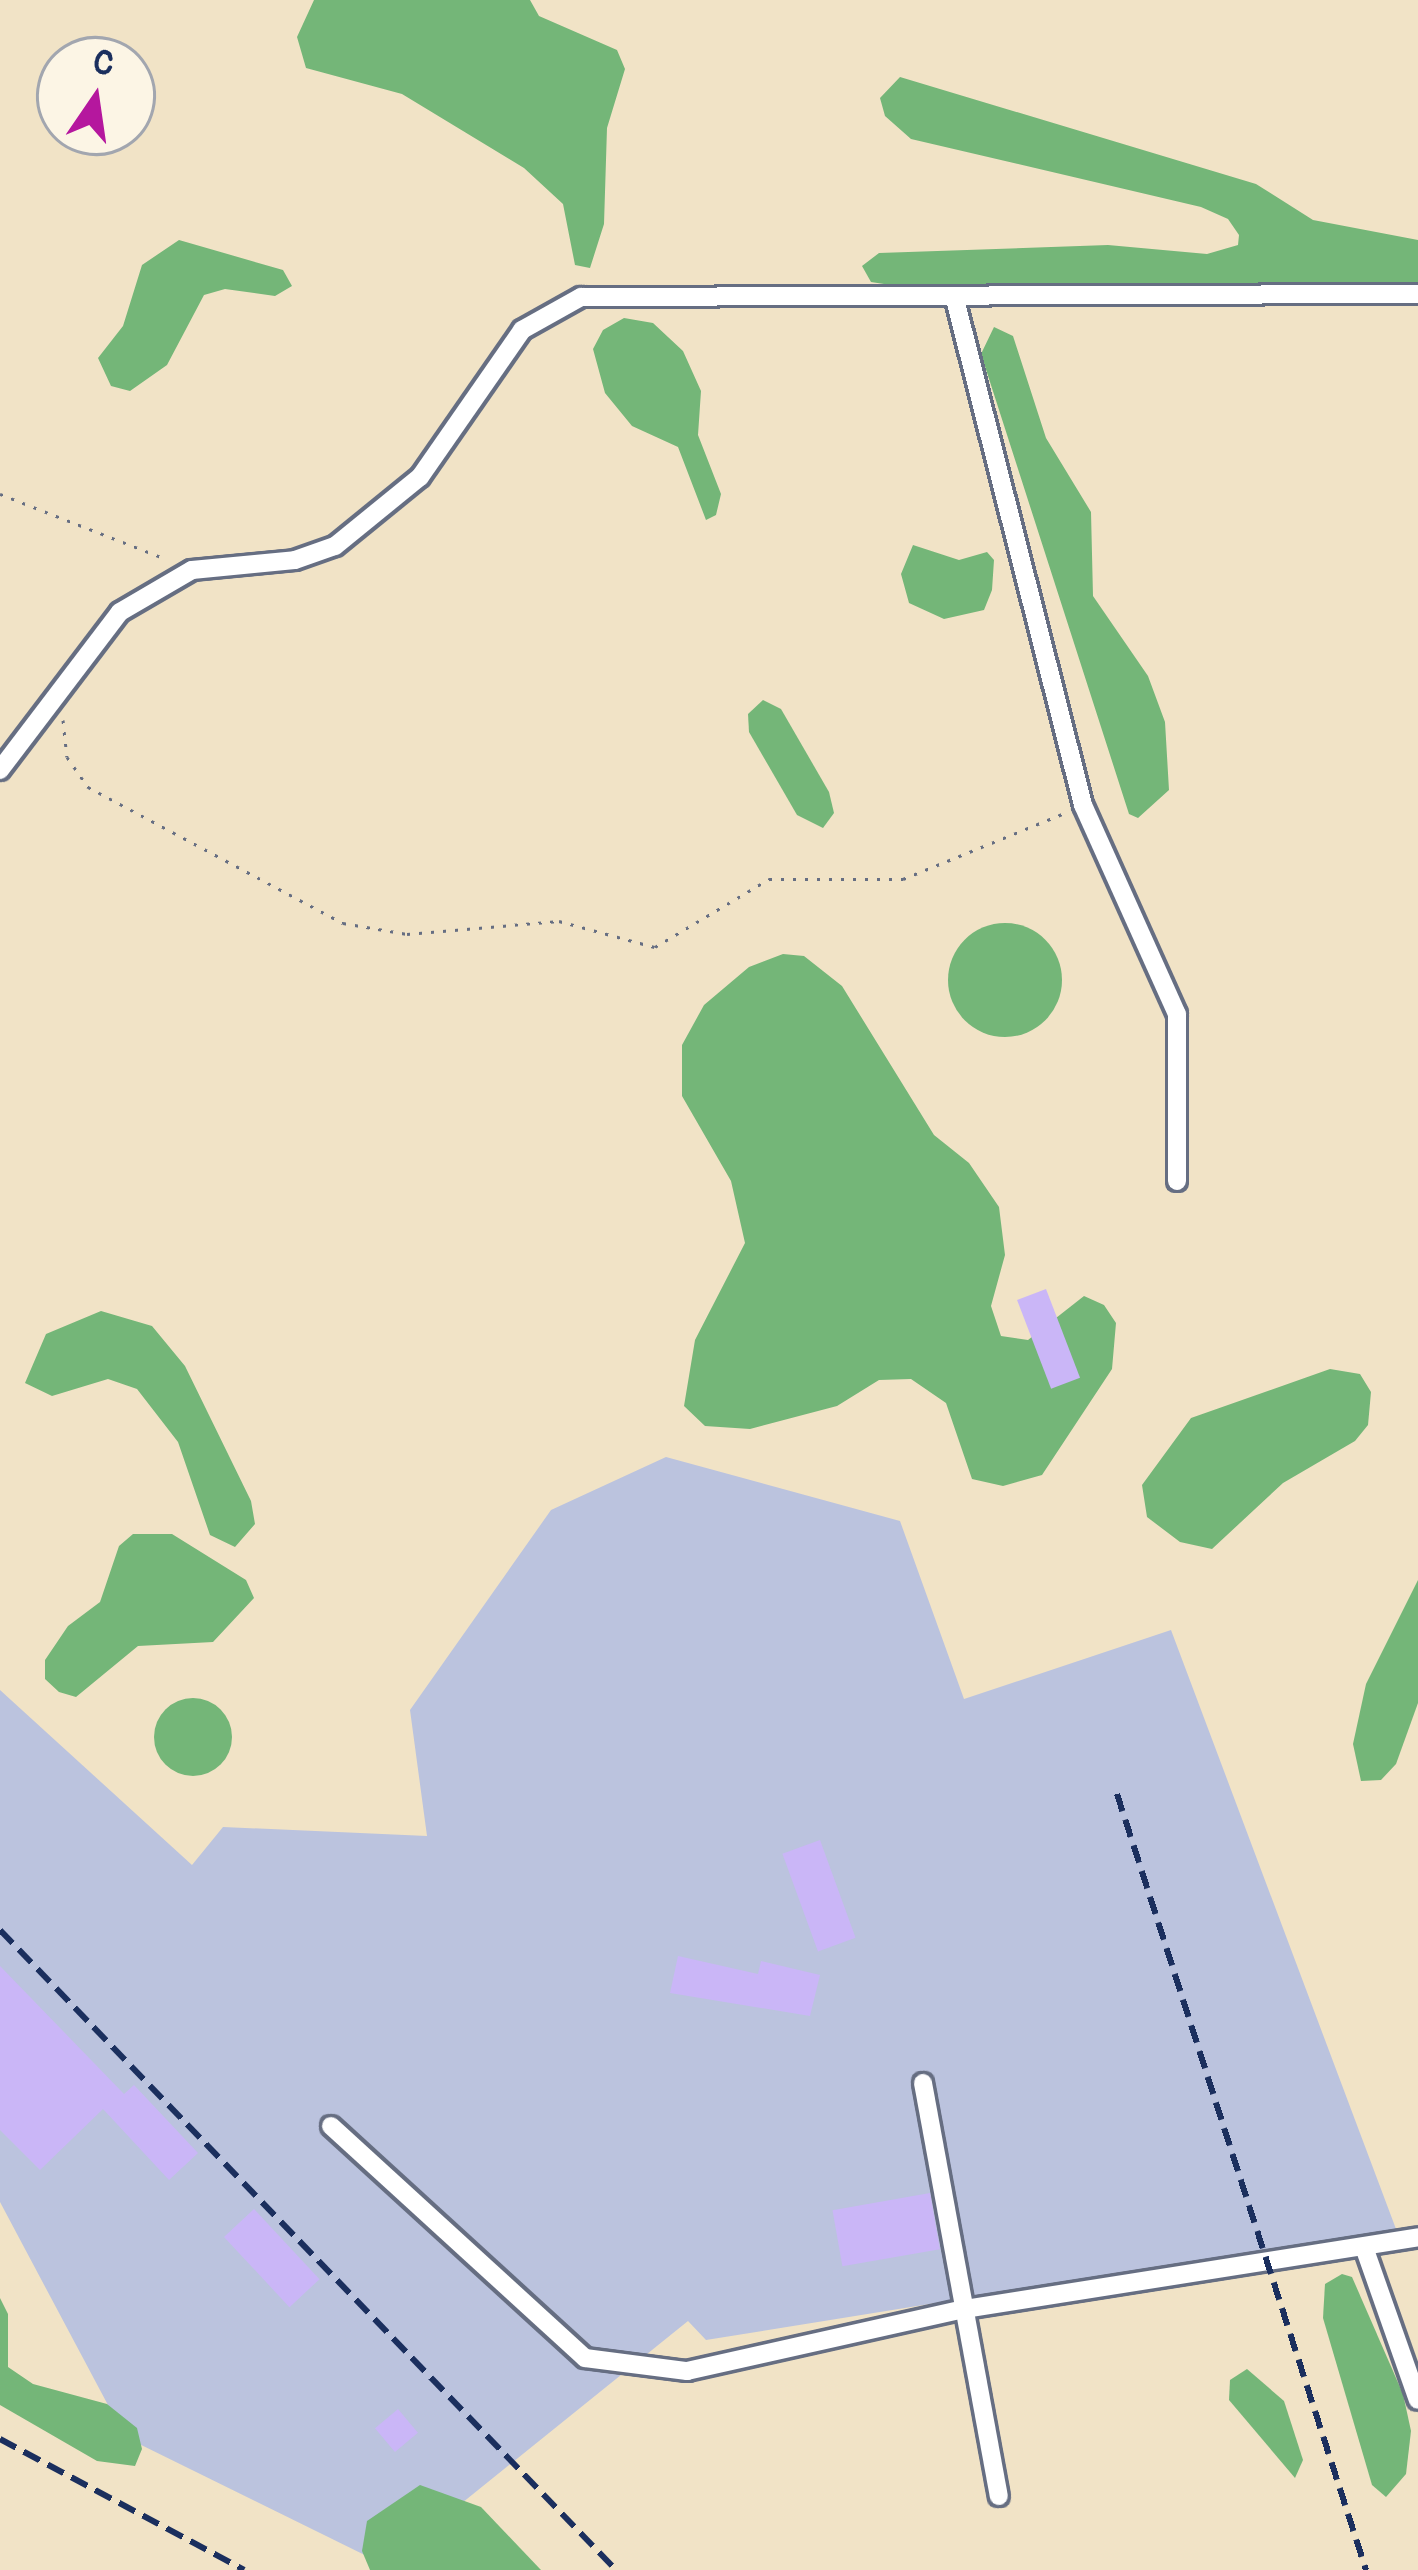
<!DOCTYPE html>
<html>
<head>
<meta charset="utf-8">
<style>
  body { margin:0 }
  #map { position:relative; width:1418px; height:2570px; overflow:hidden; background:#f1e3c6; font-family:Pangolin,sans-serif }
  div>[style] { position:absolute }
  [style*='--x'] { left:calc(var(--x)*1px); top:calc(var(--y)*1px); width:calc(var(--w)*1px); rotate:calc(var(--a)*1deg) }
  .industrial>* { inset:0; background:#bbc3de }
  .forest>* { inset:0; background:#74b678 }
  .round { border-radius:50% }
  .building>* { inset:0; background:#cab6f7; transform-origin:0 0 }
  .path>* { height:3px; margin-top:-1.5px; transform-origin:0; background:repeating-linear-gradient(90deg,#666e82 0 3px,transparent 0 12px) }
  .roads { filter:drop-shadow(3px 0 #666e82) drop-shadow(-3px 0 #666e82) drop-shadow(0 3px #666e82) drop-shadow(0 -3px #666e82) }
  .minor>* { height:18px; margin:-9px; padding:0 9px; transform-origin:9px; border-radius:9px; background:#fff }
  .rail>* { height:6px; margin-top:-3px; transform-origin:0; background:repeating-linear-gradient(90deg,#1b2f5e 0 18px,transparent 0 27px) }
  span { translate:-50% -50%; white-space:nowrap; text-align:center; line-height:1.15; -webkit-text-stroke:12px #fcf5e5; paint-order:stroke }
  .north { position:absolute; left:36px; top:36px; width:120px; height:120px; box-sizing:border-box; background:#fcf5e5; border:3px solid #a2a6af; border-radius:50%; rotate:13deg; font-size:33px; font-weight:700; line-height:48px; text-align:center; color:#1b2f5e }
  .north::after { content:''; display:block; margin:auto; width:42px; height:54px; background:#b5179e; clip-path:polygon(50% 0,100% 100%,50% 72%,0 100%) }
</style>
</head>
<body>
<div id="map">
  <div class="industrial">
    <i style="clip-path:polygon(666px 1457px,900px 1521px,964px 1699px,1171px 1630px,1396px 2229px,706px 2340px,688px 2321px,385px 2565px,125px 2437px,0 2202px,0 1690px,192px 1865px,223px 1827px,427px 1836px,410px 1710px,551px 1510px)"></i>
  </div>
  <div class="forest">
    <i style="clip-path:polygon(314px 0,530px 0,539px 16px,617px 50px,625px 69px,607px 128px,604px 224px,590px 268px,575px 265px,563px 204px,524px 168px,402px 94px,306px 68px,297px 37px)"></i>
    <i style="clip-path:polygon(900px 77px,1256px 184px,1313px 220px,1418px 240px,1418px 282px,936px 292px,871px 282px,862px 266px,879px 253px,1108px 245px,1207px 254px,1238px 245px,1239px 235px,1228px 219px,1201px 207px,911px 139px,885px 116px,880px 98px)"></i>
    <i style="clip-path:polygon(179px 240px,283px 270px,292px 286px,275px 296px,225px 289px,204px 295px,167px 365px,130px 391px,111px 386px,98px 358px,123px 326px,142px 265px)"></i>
    <i style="clip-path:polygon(624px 318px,653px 323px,683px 351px,701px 391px,698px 435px,721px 494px,716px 515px,706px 520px,678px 447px,632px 426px,605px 393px,593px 349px,603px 330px)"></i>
    <i style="clip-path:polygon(994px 327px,1013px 336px,1046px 438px,1091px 512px,1093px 596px,1148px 676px,1165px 722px,1169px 790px,1138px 818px,1129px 814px,981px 354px)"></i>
    <i style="clip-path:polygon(913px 545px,959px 560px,987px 552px,994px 560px,992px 590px,984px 610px,944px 619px,909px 603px,901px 574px)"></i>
    <i style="clip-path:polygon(763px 700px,781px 709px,829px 792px,834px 813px,823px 828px,797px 815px,749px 732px,748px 714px)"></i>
    <i class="round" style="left:948px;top:923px;width:114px;height:114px"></i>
    <i style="clip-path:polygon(783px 954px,804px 956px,842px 986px,934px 1135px,969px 1163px,999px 1207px,1005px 1255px,991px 1306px,1001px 1336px,1028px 1340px,1084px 1296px,1104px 1305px,1116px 1323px,1112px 1369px,1042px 1475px,1003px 1486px,972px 1479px,946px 1403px,911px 1379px,879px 1380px,837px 1406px,750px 1429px,705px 1426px,684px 1406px,695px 1340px,745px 1243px,731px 1181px,682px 1096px,682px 1045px,704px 1005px,749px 967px)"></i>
    <i style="clip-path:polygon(101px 1311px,152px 1326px,185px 1366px,251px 1501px,255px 1524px,235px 1547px,210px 1535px,178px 1442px,137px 1389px,108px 1379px,52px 1396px,25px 1383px,46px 1334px)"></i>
    <i style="clip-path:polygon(1330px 1369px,1360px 1374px,1371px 1392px,1368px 1425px,1355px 1441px,1283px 1483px,1212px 1549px,1180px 1542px,1147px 1517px,1142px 1485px,1191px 1418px)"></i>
    <i style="clip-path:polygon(133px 1534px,172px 1534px,246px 1580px,254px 1598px,213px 1642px,138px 1646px,76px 1697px,59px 1692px,45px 1679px,45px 1660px,68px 1626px,100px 1602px,119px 1546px)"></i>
    <i style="clip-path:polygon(1418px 1580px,1418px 1703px,1396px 1764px,1381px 1780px,1361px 1781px,1353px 1744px,1366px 1684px)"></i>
    <i class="round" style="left:154px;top:1698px;width:78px;height:78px"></i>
    <i style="clip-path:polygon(1342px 2274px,1352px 2277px,1403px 2394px,1411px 2431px,1406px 2474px,1386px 2497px,1372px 2485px,1323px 2318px,1325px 2284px)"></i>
    <i style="clip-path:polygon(0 2298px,8px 2314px,8px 2367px,33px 2384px,107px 2404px,137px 2428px,142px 2449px,135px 2466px,97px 2461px,0 2405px)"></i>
    <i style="clip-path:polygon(1247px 2369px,1284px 2401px,1303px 2460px,1295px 2478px,1229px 2400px,1230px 2380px)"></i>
    <i style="clip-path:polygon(420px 2485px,481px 2507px,541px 2570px,370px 2570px,362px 2551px,367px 2521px)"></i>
  </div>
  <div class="building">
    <i style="left:1046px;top:1289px;width:95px;height:31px;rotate:69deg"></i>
    <i style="left:820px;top:1840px;width:104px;height:40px;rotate:70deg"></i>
    <i style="clip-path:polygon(678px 1956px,758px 1974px,761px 1961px,820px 1975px,810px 2016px,670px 1993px)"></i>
    <i style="clip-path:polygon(0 1966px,124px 2094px,134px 2085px,198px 2153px,169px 2180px,103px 2109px,40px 2170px,0 2130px)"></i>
    <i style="left:930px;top:2193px;width:57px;height:99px;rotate:80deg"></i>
    <i style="left:254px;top:2209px;width:96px;height:41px;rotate:47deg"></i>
    <i style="left:398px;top:2409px;width:31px;height:30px;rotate:50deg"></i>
  </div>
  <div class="path">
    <i style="--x:0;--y:494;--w:178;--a:21.4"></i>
    <i style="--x:63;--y:720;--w:37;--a:84"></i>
    <i style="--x:67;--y:757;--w:37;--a:55"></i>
    <i style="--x:88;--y:787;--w:289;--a:28.1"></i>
    <i style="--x:343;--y:923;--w:65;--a:9.8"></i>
    <i style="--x:407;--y:934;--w:153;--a:-4.9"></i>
    <i style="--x:559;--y:921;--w:99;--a:15.2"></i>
    <i style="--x:655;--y:947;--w:133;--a:-30.8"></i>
    <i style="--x:769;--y:879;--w:134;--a:0"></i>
    <i style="--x:903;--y:879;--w:172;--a:-22.2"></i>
  </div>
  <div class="roads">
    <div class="minor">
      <i style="--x:955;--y:299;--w:522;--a:75.8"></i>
      <i style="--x:1083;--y:805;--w:229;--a:65.8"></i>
      <i style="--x:1177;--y:1014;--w:167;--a:90"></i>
      <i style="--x:0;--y:770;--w:198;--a:-52.8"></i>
      <i style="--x:120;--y:612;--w:83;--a:-30.3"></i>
      <i style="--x:192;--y:570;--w:103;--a:-5.5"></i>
      <i style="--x:295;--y:560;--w:42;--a:-19.3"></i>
      <i style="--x:335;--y:546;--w:109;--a:-39.1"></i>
      <i style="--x:420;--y:477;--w:179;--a:-55.2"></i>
      <i style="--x:522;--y:330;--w:68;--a:-29.2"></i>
      <i style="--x:581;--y:297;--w:837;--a:-0.21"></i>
      <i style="--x:923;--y:2083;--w:420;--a:79.6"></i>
      <i style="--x:331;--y:2126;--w:344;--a:42.4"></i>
      <i style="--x:585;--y:2358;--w:103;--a:7.3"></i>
      <i style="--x:687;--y:2371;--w:285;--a:-12.6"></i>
      <i style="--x:965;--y:2309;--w:459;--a:-9"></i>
      <i style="--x:1364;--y:2247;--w:162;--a:70.6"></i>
    </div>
  </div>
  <div class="rail">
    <i style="--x:1117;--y:1794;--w:815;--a:72.21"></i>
    <i style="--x:0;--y:1930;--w:888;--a:46.09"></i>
    <i style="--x:0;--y:2439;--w:277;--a:28.2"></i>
  </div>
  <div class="north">С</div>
</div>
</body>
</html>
